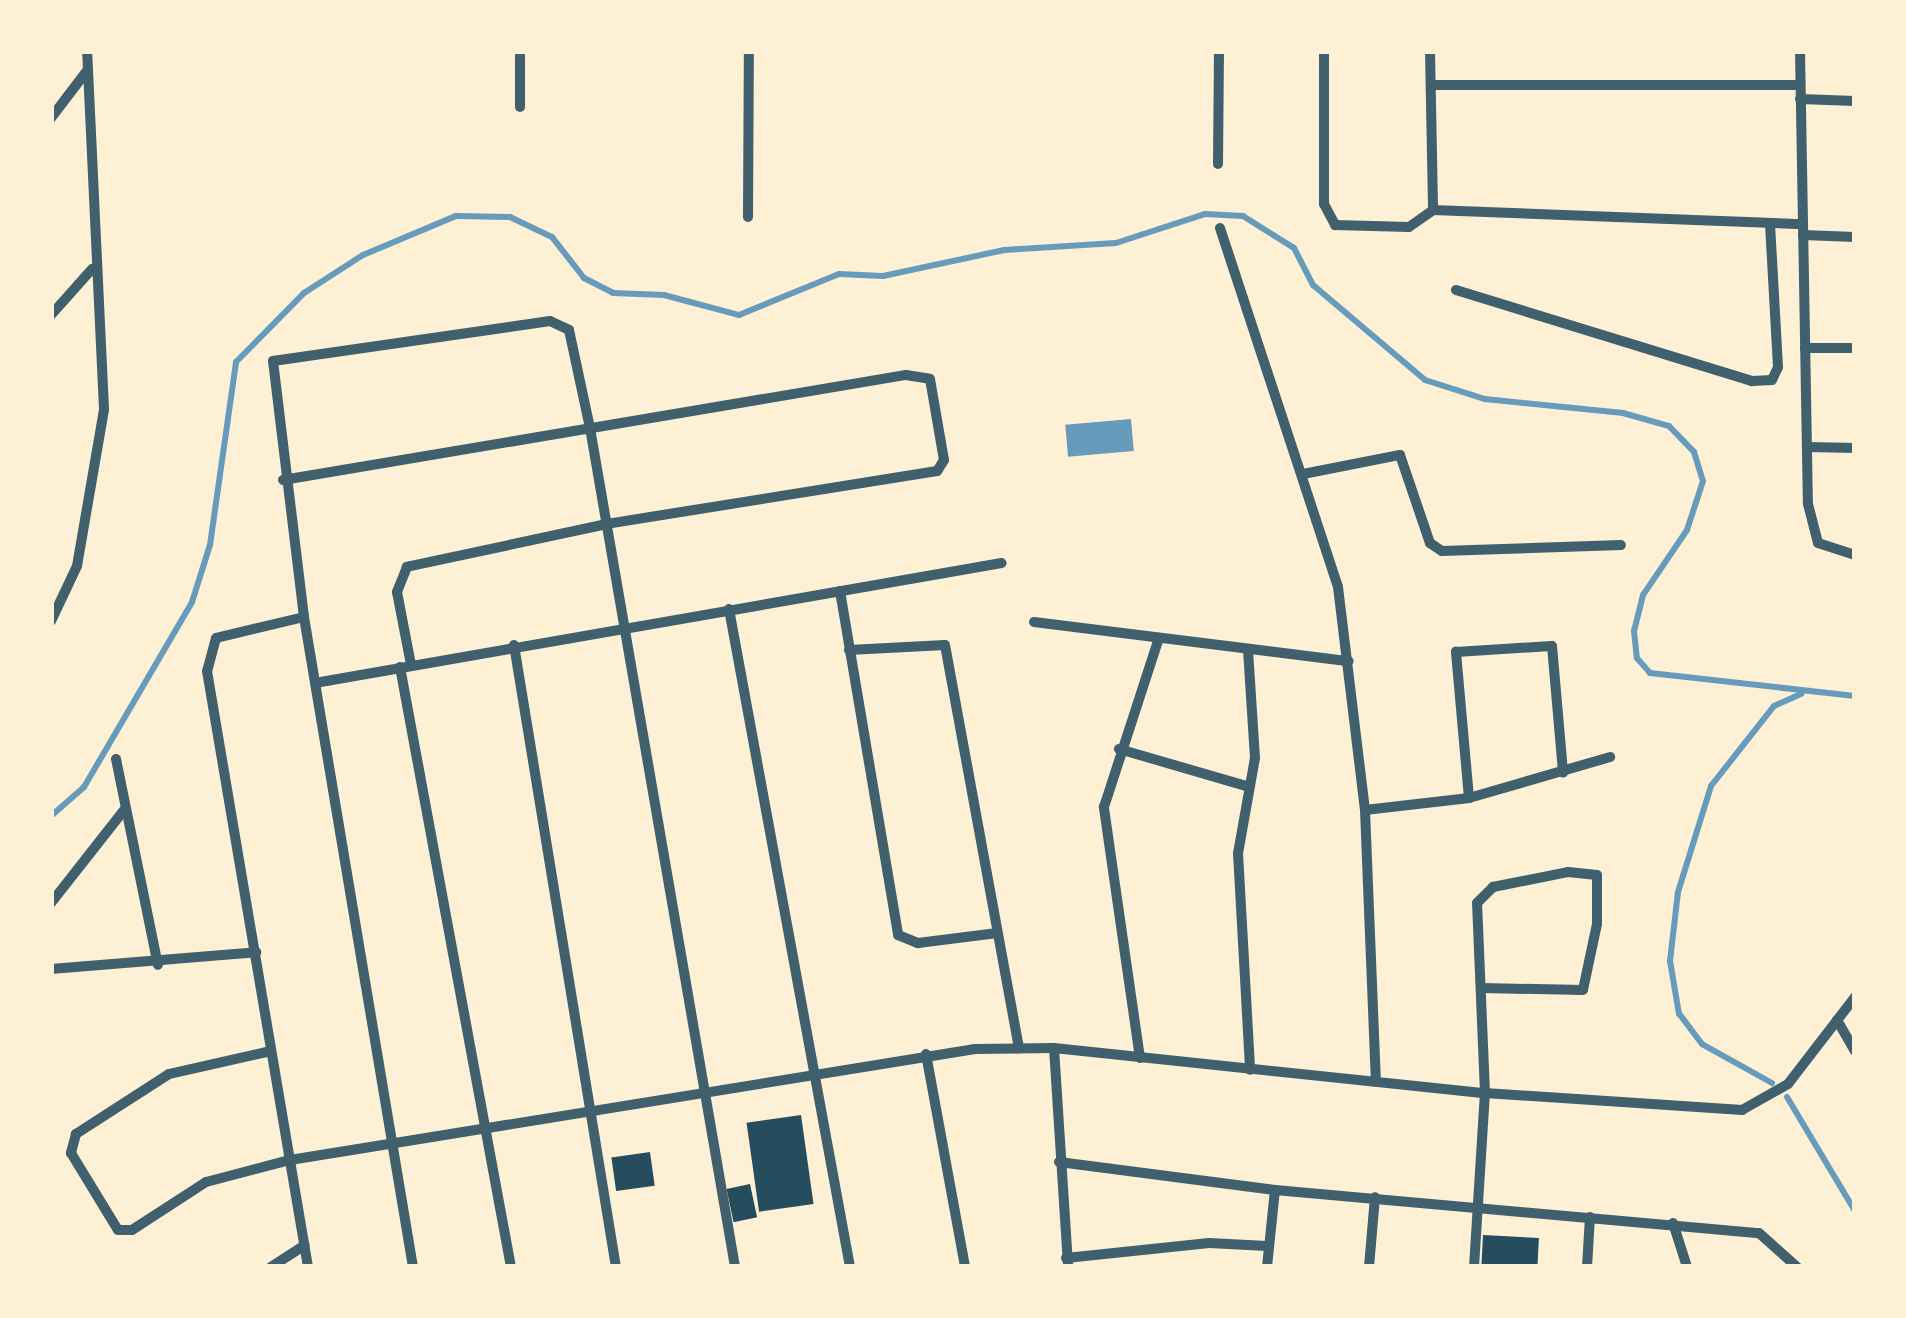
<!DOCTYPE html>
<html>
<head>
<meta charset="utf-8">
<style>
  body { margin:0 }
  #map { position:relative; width:1906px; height:1318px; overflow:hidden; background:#fdf0d5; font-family:"Roboto Condensed",sans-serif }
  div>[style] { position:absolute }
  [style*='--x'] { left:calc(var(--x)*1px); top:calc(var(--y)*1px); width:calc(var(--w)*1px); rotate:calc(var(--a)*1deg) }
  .water>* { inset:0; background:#669bbc; transform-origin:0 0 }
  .stream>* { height:6px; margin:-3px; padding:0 3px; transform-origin:3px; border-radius:3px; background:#669bbc }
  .building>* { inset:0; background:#264d5e; transform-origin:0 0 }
  .minor>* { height:10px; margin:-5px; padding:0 5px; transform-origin:5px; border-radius:5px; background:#3f606c }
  span { translate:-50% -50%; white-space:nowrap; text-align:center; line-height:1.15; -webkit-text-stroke:9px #fdf0d5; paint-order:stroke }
  .frame { position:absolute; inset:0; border:54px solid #fdf0d5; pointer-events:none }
</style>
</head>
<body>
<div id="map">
  <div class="water">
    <i style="left:1131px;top:419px;width:32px;height:66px;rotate:85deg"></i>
  </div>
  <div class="stream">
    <i style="--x:51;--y:816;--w:44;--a:-41.3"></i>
    <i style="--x:84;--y:787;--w:214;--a:-59.7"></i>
    <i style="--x:192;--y:602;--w:60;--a:-72.5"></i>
    <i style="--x:210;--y:545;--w:185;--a:-81.9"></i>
    <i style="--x:236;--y:362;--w:97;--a:-45.4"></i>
    <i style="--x:304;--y:293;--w:70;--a:-32.8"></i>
    <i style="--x:363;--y:255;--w:101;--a:-22.8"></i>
    <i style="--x:456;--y:216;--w:54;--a:1.1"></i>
    <i style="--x:510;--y:217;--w:47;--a:25.5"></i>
    <i style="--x:552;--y:237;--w:52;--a:52"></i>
    <i style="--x:584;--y:278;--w:33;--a:27"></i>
    <i style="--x:613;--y:293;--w:51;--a:2.2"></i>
    <i style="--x:664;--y:295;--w:78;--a:14.9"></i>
    <i style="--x:739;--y:315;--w:108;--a:-22.3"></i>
    <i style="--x:839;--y:274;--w:44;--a:2.6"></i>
    <i style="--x:883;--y:276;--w:124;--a:-12.1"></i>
    <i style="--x:1004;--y:250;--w:112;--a:-3.6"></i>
    <i style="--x:1116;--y:243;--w:94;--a:-18"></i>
    <i style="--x:1205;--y:214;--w:38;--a:3"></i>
    <i style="--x:1243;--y:216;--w:60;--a:32.1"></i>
    <i style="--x:1294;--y:248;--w:42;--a:62.8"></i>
    <i style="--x:1313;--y:285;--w:147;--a:40.3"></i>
    <i style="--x:1425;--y:380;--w:63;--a:17.6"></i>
    <i style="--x:1485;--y:399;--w:139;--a:5.8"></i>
    <i style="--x:1623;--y:413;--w:48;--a:15.8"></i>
    <i style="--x:1669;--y:426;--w:36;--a:46"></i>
    <i style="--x:1694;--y:452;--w:30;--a:73"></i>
    <i style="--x:1703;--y:481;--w:52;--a:108.1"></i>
    <i style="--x:1687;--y:530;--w:78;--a:124.1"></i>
    <i style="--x:1643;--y:595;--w:37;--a:104"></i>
    <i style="--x:1634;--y:631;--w:27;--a:84"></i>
    <i style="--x:1637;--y:658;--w:20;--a:49"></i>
    <i style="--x:1650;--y:673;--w:206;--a:6.4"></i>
    <i style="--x:1772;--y:1083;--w:80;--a:-150.9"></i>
    <i style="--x:1702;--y:1044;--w:38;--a:-127"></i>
    <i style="--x:1679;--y:1014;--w:54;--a:-99.6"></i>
    <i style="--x:1670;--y:961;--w:69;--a:-83.4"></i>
    <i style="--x:1678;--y:892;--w:111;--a:-72.7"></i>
    <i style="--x:1711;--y:786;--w:102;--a:-51.8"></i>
    <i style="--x:1774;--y:706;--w:30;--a:-24"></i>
    <i style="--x:1787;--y:1097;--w:133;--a:59.2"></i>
  </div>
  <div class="building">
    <i style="left:801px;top:1115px;width:90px;height:55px;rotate:82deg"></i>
    <i style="left:650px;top:1152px;width:34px;height:39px;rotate:82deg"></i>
    <i style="left:750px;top:1184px;width:34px;height:24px;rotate:78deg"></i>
    <i style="left:1483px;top:1235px;width:56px;height:32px;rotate:3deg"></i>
  </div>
  <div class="minor">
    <i style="--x:1324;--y:51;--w:153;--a:90"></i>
    <i style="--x:1324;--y:204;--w:24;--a:62"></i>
    <i style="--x:1335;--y:225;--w:74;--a:1.5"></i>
    <i style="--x:1409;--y:227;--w:29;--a:-35"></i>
    <i style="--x:1433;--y:210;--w:370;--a:2.2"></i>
    <i style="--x:1430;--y:51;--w:159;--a:88.9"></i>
    <i style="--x:1800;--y:51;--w:453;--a:89"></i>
    <i style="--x:1808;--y:504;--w:40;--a:75.6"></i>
    <i style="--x:1818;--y:543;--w:39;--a:18"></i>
    <i style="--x:1431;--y:85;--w:369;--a:0"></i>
    <i style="--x:1800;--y:99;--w:55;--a:2.1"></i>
    <i style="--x:520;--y:107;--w:56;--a:-90"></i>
    <i style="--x:51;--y:118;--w:58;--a:-52.7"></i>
    <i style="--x:1218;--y:164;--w:113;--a:-89.5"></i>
    <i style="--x:748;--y:217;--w:166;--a:-89.7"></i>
    <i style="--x:1220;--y:228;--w:378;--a:71.8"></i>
    <i style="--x:1338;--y:587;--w:225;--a:83.1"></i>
    <i style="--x:1365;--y:810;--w:272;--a:87.7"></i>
    <i style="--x:1803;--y:235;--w:52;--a:2.2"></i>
    <i style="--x:1456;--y:290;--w:310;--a:17.1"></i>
    <i style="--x:1752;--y:381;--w:20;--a:-3"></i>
    <i style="--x:1772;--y:380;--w:14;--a:-65"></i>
    <i style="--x:1778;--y:367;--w:144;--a:-93.2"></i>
    <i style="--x:51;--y:315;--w:62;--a:-48.3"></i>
    <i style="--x:1805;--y:348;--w:50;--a:0"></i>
    <i style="--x:1807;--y:447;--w:48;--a:1.2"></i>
    <i style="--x:1303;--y:474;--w:99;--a:-11.1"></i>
    <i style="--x:1400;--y:455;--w:93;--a:71.2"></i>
    <i style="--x:1430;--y:543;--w:14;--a:34"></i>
    <i style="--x:1442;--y:551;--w:179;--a:-1.9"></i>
    <i style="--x:283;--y:480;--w:632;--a:-9.57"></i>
    <i style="--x:906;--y:375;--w:24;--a:9"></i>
    <i style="--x:930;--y:379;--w:82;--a:80.2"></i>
    <i style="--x:944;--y:460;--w:13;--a:122"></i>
    <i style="--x:937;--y:471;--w:334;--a:170.9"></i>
    <i style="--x:607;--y:524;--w:205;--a:167.9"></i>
    <i style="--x:407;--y:567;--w:27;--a:112"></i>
    <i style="--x:397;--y:592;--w:74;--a:79.1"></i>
    <i style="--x:840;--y:591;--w:349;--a:80.4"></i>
    <i style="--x:898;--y:935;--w:22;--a:22"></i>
    <i style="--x:918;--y:943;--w:80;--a:-7.2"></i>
    <i style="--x:729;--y:609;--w:669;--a:79.58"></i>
    <i style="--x:304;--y:617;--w:90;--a:166.6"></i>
    <i style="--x:216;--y:638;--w:34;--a:105"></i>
    <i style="--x:207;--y:671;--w:604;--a:80.38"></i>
    <i style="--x:51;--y:621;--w:61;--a:-64.7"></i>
    <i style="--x:77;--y:566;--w:159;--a:-80.2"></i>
    <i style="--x:104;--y:409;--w:358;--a:-92.7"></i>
    <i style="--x:1034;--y:622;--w:317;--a:7.1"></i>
    <i style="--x:514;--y:645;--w:630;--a:80.69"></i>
    <i style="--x:849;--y:650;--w:96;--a:-3"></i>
    <i style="--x:945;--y:645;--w:410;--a:79.6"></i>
    <i style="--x:1248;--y:650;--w:108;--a:86.3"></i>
    <i style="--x:1255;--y:758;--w:97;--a:100.1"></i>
    <i style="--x:1238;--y:853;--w:217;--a:86.8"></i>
    <i style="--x:400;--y:667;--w:610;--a:79.52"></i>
    <i style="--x:315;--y:683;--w:697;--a:-9.91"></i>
    <i style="--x:1119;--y:749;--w:132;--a:16.2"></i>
    <i style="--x:116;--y:759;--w:210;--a:78.5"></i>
    <i style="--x:1469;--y:798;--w:147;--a:-95.1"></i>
    <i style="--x:1456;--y:652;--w:96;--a:-3.6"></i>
    <i style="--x:1552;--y:646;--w:127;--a:85"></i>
    <i style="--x:1365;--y:810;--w:105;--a:-6.6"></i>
    <i style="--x:1469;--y:798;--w:147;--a:-16.2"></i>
    <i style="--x:51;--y:903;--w:120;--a:-51.8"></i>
    <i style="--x:51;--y:969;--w:206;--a:-4.7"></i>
    <i style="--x:1837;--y:1020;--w:36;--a:60"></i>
    <i style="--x:1054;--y:1048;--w:219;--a:86.3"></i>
    <i style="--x:271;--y:1051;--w:105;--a:167.3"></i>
    <i style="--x:169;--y:1074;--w:111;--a:147.2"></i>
    <i style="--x:76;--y:1134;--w:20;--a:105"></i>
    <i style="--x:71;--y:1153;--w:90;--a:58.6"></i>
    <i style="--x:118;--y:1230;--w:14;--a:0"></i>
    <i style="--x:132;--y:1230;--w:88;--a:-33"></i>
    <i style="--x:206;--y:1182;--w:87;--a:-14.7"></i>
    <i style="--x:290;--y:1160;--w:694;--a:-9.2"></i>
    <i style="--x:975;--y:1049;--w:79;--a:-0.7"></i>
    <i style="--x:1054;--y:1048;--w:433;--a:6"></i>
    <i style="--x:1485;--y:1093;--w:258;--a:3.8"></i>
    <i style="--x:1742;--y:1110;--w:53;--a:-29.5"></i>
    <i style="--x:1788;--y:1084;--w:110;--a:-52.4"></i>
    <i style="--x:926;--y:1054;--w:217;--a:79.6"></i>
    <i style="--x:1140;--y:1058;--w:254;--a:-98.2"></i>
    <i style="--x:1104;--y:807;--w:178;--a:-72"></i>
    <i style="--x:1059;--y:1162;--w:218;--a:7.4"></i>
    <i style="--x:1275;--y:1190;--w:486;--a:5.1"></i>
    <i style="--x:1759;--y:1233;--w:51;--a:41.8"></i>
    <i style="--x:1673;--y:1223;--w:46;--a:72.3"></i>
    <i style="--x:1066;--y:1258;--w:144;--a:-6"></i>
    <i style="--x:1209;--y:1243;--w:58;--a:3"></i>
    <i style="--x:271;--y:1267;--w:40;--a:-32.9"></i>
    <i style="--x:413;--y:1267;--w:659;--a:-99.52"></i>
    <i style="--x:304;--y:617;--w:258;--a:-96.9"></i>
    <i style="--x:273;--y:361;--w:280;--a:-8.2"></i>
    <i style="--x:550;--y:321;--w:21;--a:25"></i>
    <i style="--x:569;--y:330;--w:100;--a:77.9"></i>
    <i style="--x:590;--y:428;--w:851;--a:80.19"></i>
    <i style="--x:1267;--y:1267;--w:77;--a:-84.1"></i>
    <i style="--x:1369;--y:1267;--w:70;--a:-85.1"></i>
    <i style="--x:1474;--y:1267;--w:174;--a:-86.4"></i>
    <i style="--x:1485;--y:1093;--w:190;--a:-92.4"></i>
    <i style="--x:1477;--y:903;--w:23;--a:-45"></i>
    <i style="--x:1493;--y:887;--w:76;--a:-11.3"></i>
    <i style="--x:1568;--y:872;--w:29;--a:6"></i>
    <i style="--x:1597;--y:875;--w:49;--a:90"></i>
    <i style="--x:1597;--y:924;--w:67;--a:102"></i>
    <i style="--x:1583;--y:990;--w:102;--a:-178.9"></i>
    <i style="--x:1587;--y:1267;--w:50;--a:-86.6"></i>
  </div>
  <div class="frame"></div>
</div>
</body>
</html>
